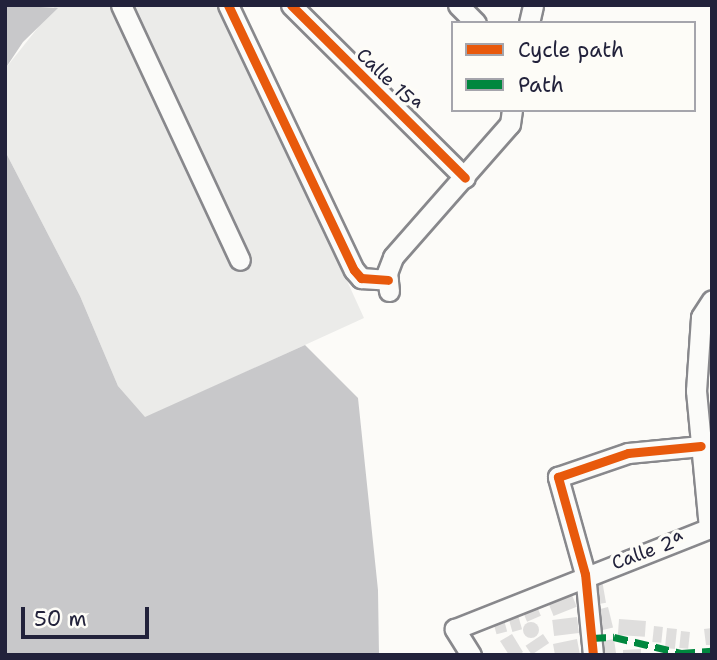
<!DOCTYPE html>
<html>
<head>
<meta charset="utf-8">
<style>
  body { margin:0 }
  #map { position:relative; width:717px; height:660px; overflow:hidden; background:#fcfbf8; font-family:"Shantell Sans",sans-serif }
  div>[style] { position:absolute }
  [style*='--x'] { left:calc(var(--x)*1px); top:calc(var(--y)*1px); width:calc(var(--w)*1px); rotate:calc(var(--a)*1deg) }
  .built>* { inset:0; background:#ebebe9 }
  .water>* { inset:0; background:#c8c8ca }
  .building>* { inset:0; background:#dfdedd; transform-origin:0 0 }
  .round { border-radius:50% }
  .roads { filter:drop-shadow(2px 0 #88888c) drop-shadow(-2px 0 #88888c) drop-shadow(0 2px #88888c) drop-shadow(0 -2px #88888c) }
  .minor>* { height:19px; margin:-9.5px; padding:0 9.5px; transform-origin:9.5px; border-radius:9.5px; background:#fbfbf9 }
  .quiet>* { height:7px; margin-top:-3.5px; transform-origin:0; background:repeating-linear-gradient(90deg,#00873e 0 14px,transparent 0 21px) }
  .cycleway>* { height:9px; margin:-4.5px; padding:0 4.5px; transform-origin:4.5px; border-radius:4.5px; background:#e8590c }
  span { translate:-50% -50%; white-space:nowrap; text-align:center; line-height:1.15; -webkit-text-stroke:7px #fdfcf7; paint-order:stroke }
  .street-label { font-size:19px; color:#22223b }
  .frame { position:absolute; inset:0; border:7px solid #22223b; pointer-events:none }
  .legend { position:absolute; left:451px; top:21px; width:245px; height:91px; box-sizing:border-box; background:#fdfcf7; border:2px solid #a5a5ac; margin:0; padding:9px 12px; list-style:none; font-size:21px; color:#22223b }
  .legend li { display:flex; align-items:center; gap:14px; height:35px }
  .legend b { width:35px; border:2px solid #a5a5ac }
  .scale { position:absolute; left:21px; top:607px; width:128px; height:32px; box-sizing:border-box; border:4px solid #22223b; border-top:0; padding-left:9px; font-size:21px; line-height:24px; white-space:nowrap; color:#22223b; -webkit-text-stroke:5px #fdfcf7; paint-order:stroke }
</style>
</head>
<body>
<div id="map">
  <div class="built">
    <i style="clip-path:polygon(56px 5px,221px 5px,364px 318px,145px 418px,118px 386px,80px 296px,5px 151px,5px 69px)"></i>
  </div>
  <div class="water">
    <i style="clip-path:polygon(5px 5px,58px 8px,23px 42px,5px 69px)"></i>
    <i style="clip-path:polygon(5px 151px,80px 296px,118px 386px,145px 417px,305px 345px,358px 398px,378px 590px,379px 655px,5px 655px)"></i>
  </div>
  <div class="building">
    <i style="left:602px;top:580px;width:23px;height:12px;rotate:80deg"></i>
    <i style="left:570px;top:590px;width:18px;height:25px;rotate:68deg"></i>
    <i style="left:535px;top:602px;width:15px;height:15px;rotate:67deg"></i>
    <i style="left:608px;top:607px;width:21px;height:15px;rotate:76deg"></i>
    <i style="left:516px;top:608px;width:22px;height:10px;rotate:74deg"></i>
    <i style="left:503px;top:616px;width:16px;height:11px;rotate:75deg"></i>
    <i style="left:577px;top:617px;width:16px;height:25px;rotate:83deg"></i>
    <i style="left:619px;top:619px;width:27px;height:16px;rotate:4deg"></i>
    <i class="round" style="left:523px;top:622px;width:16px;height:16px"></i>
    <i style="left:654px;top:626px;width:9px;height:16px;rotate:6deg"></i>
    <i style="left:667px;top:628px;width:10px;height:20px;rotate:6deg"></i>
    <i style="clip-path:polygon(712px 628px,712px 645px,706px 645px,704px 629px)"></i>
    <i style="left:681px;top:631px;width:9px;height:17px;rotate:6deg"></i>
    <i style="clip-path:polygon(512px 634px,523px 652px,519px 655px,509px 655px,500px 641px)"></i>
    <i style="left:543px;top:634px;width:11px;height:21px;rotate:56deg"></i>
    <i style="clip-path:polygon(577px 639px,580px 655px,555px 655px,553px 644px)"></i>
    <i style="clip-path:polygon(614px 639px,616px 653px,602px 655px,597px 642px)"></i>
    <i style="clip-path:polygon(641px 649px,641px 655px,623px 655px,623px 650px)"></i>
  </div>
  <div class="roads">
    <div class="minor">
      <i style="--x:121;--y:5;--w:281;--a:65"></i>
      <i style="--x:228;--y:5;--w:293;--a:64.6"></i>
      <i style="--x:354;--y:270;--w:11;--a:49"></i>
      <i style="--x:361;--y:278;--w:27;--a:4"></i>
      <i style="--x:291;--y:5;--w:245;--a:44.8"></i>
      <i style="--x:458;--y:5;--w:25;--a:45"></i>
      <i style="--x:529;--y:23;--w:18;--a:-77"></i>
      <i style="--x:389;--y:291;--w:18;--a:-96"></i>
      <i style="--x:387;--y:273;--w:17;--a:-69"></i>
      <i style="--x:393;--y:257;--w:177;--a:-48.7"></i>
      <i style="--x:510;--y:124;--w:14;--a:-82"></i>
      <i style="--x:709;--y:528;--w:138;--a:-95.4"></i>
      <i style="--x:696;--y:391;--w:74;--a:-86.1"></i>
      <i style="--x:701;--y:317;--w:20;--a:-57"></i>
      <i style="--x:471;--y:655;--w:31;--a:-122"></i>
      <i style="--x:455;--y:629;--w:277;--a:-21.6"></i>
      <i style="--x:593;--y:655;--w:81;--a:-95.6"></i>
      <i style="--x:585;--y:574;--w:101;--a:-105.6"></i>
      <i style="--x:558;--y:477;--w:74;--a:-18.9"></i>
      <i style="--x:628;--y:453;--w:73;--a:-5.5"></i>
    </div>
  </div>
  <div class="quiet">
    <i style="--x:592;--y:638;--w:22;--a:-3"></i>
    <i style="--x:614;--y:637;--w:69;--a:13.4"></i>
    <i style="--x:681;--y:653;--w:31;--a:-4"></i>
  </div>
  <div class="cycleway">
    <i style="--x:228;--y:5;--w:293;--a:64.6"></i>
    <i style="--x:354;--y:270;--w:11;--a:49"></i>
    <i style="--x:361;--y:278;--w:27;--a:4"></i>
    <i style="--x:291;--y:5;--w:245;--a:44.8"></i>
    <i style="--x:593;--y:655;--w:81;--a:-95.6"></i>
    <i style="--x:585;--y:574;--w:101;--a:-105.6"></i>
    <i style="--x:558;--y:477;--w:74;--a:-18.9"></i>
    <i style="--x:628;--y:453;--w:73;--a:-5.5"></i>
  </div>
  <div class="street-label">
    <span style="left:389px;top:80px;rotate:44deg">Calle 15ª</span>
    <span style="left:648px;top:551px;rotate:-20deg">Calle 2ª</span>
  </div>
  <div class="frame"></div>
  <ul class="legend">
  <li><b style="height:9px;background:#e8590c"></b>Cycle path</li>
  <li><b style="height:9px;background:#00873e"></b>Path</li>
  </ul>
  <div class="scale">50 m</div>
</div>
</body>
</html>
